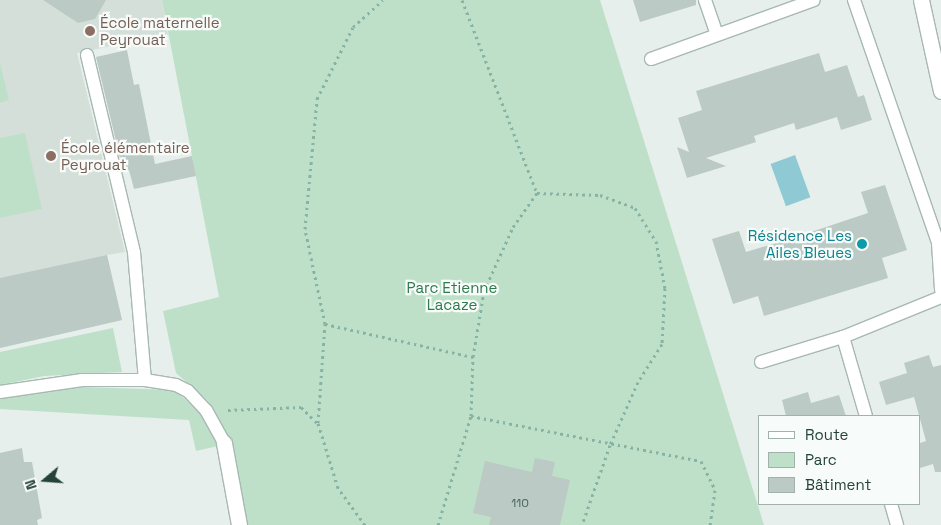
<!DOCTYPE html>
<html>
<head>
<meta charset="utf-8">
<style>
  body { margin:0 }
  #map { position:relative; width:941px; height:525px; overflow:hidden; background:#e6efeb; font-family:"Space Grotesk",sans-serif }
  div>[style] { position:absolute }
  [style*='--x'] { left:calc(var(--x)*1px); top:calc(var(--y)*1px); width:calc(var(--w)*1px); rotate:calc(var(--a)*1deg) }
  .built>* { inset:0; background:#d4dfda }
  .green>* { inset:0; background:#bfe0c8 }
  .water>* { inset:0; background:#8ec9d4; transform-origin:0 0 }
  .building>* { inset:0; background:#bbcac4 }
  .path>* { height:3px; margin-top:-1.5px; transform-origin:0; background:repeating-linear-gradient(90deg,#86b3a5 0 2.5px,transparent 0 6.5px) }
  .roads { filter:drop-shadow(1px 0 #a8b8b2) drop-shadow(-1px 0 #a8b8b2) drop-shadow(0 1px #a8b8b2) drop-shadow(0 -1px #a8b8b2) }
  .lane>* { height:12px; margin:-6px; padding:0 6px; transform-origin:6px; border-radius:6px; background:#fff }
  .street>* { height:15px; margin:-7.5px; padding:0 7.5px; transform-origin:7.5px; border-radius:7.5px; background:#fff }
  .dots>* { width:14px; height:14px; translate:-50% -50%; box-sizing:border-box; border:2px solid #f7fbf9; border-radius:50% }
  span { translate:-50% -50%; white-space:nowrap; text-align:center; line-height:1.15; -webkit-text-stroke:4.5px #f7fbf9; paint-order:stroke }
  .number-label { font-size:12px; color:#4a645c }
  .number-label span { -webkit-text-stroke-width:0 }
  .education-label { font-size:15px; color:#785e54 }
  .left { translate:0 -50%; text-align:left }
  .culture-label { font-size:15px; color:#0d838f }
  .right { translate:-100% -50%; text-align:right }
  .park-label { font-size:15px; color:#2d7a4b }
  .legend { position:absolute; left:758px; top:415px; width:162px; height:90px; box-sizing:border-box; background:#f7fbf9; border:1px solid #a3b1ad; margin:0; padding:6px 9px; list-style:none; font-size:15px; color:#24423a }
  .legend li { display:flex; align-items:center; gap:10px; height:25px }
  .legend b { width:25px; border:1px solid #a3b1ad }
  .north { position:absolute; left:20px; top:455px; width:50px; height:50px; -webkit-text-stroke:4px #f7fbf9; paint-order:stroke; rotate:252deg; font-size:14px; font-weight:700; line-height:20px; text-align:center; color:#24423a }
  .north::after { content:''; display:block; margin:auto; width:18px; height:22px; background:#24423a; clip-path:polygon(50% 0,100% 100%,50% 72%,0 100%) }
</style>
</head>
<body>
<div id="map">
  <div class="built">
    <i style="clip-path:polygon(0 0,162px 0,168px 35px,77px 53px,125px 252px,107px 255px,122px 320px,0 348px)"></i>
  </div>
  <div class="green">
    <i style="clip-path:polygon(162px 0,600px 0,764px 525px,246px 525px,217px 418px,208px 401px,176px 373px,163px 311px,219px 297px)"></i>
    <i style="clip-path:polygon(0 63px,9px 100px,0 103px)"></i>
    <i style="clip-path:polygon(25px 133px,42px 209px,0 218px,0 138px)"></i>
    <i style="clip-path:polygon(113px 328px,122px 372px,44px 376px,0 385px,0 352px)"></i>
    <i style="clip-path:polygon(83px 387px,175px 390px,200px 413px,218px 446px,196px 451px,189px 420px,0 409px,0 398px)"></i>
  </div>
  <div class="water">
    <i style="left:795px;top:155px;width:45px;height:26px;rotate:70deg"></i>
  </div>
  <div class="building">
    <i style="clip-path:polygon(43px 0,106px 0,95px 19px,78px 23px)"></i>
    <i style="clip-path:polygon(633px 0,696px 0,696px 5px,640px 22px)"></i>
    <i style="clip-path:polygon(127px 50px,134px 85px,139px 84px,155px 164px,192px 156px,196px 176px,134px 189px,129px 170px,123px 171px,96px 57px)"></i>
    <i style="clip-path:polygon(819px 53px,825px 72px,847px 65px,858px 97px,864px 95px,872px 120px,841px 130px,837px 117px,796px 130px,794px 123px,754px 136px,756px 142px,706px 158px,726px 166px,687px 178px,677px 147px,689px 152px,678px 118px,702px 110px,696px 91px)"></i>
    <i style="clip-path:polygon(885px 185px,907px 250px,882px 258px,888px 278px,764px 316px,758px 296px,733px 304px,712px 239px,739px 231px,746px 252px,796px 237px,868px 213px,861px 192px)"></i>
    <i style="clip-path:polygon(107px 255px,122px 320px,0 348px,0 278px)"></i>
    <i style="clip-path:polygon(929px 355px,933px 367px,941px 365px,941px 472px,935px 472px,933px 464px,920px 468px,920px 443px,926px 441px,914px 397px,886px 405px,879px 382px,907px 373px,904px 363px)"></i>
    <i style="clip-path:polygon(808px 392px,811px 403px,839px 395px,846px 416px,786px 416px,782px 400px)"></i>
    <i style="clip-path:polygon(22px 448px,24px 462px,32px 462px,42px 518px,37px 520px,38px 525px,0 525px,0 453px)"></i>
    <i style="clip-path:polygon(535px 458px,555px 462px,552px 476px,570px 480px,560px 525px,489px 525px,491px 517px,473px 513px,485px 461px,532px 472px)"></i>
  </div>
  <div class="path">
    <i style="--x:462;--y:0;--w:207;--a:68.8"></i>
    <i style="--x:537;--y:193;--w:63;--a:1.8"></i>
    <i style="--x:600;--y:195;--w:37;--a:20"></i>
    <i style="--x:635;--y:208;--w:39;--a:58"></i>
    <i style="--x:656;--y:241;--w:48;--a:79.2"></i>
    <i style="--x:665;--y:288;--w:56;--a:93.1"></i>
    <i style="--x:662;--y:344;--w:45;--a:122.3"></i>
    <i style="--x:638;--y:382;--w:69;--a:114"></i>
    <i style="--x:610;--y:445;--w:85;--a:109.3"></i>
    <i style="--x:325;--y:324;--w:152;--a:12.6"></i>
    <i style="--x:228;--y:410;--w:73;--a:-2.4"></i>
    <i style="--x:301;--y:407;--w:23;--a:45"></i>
    <i style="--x:471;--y:416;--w:59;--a:-88.1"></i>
    <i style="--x:473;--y:357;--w:67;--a:-80.5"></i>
    <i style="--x:484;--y:291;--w:70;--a:-65.6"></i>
    <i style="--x:513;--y:227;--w:42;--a:-54.8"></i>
    <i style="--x:365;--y:525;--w:46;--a:-126.1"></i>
    <i style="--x:338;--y:488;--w:68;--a:-107.1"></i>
    <i style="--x:318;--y:423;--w:99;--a:-86"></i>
    <i style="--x:325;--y:324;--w:97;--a:-101.9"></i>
    <i style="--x:305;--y:229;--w:131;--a:-84.7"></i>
    <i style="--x:317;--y:99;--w:80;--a:-63.4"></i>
    <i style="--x:353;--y:27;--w:40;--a:-42"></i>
    <i style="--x:438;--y:525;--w:114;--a:-73.2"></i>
    <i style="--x:471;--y:416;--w:234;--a:11.1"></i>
    <i style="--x:701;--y:461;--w:32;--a:64"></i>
    <i style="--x:715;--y:490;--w:35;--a:98"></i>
  </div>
  <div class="roads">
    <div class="lane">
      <i style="--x:705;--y:0;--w:36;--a:71"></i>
      <i style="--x:854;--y:0;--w:257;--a:70.9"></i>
      <i style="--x:938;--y:243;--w:47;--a:86.3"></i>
      <i style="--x:87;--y:55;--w:203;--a:76.6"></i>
      <i style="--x:134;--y:252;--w:128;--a:85.1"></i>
      <i style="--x:651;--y:59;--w:173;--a:-19.9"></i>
      <i style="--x:843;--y:337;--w:82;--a:73.8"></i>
      <i style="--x:761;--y:362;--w:86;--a:-17"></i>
      <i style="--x:843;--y:337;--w:106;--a:-22.2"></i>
      <i style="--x:0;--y:392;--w:83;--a:-8.3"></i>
      <i style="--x:82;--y:380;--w:63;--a:0"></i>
      <i style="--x:145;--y:380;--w:31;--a:9"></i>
      <i style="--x:176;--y:385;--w:13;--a:27"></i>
      <i style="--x:188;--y:391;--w:26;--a:47"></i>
      <i style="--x:206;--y:410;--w:38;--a:61"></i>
      <i style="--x:891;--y:504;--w:22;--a:74"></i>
    </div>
    <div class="street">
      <i style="--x:921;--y:0;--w:93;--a:77.6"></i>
      <i style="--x:224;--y:443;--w:83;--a:79.6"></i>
    </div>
  </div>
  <div class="dots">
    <i style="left:90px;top:31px;background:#8d6e63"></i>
    <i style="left:51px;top:156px;background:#8d6e63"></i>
    <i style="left:862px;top:244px;background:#0f9aa8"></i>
  </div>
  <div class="number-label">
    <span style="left:520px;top:504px">110</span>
  </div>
  <div class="education-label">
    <span class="left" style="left:100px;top:31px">École maternelle<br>Peyrouat</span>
    <span class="left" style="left:61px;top:156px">École élémentaire<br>Peyrouat</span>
  </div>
  <div class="culture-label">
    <span class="right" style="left:852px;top:244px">Résidence Les<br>Ailes Bleues</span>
  </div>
  <div class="park-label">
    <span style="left:452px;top:296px">Parc Etienne<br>Lacaze</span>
  </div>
  <ul class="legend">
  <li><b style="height:6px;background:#fff"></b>Route</li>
  <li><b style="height:14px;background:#bfe0c8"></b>Parc</li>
  <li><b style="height:14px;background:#bbcac4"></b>Bâtiment</li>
  </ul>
  <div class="north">N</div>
</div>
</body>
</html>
